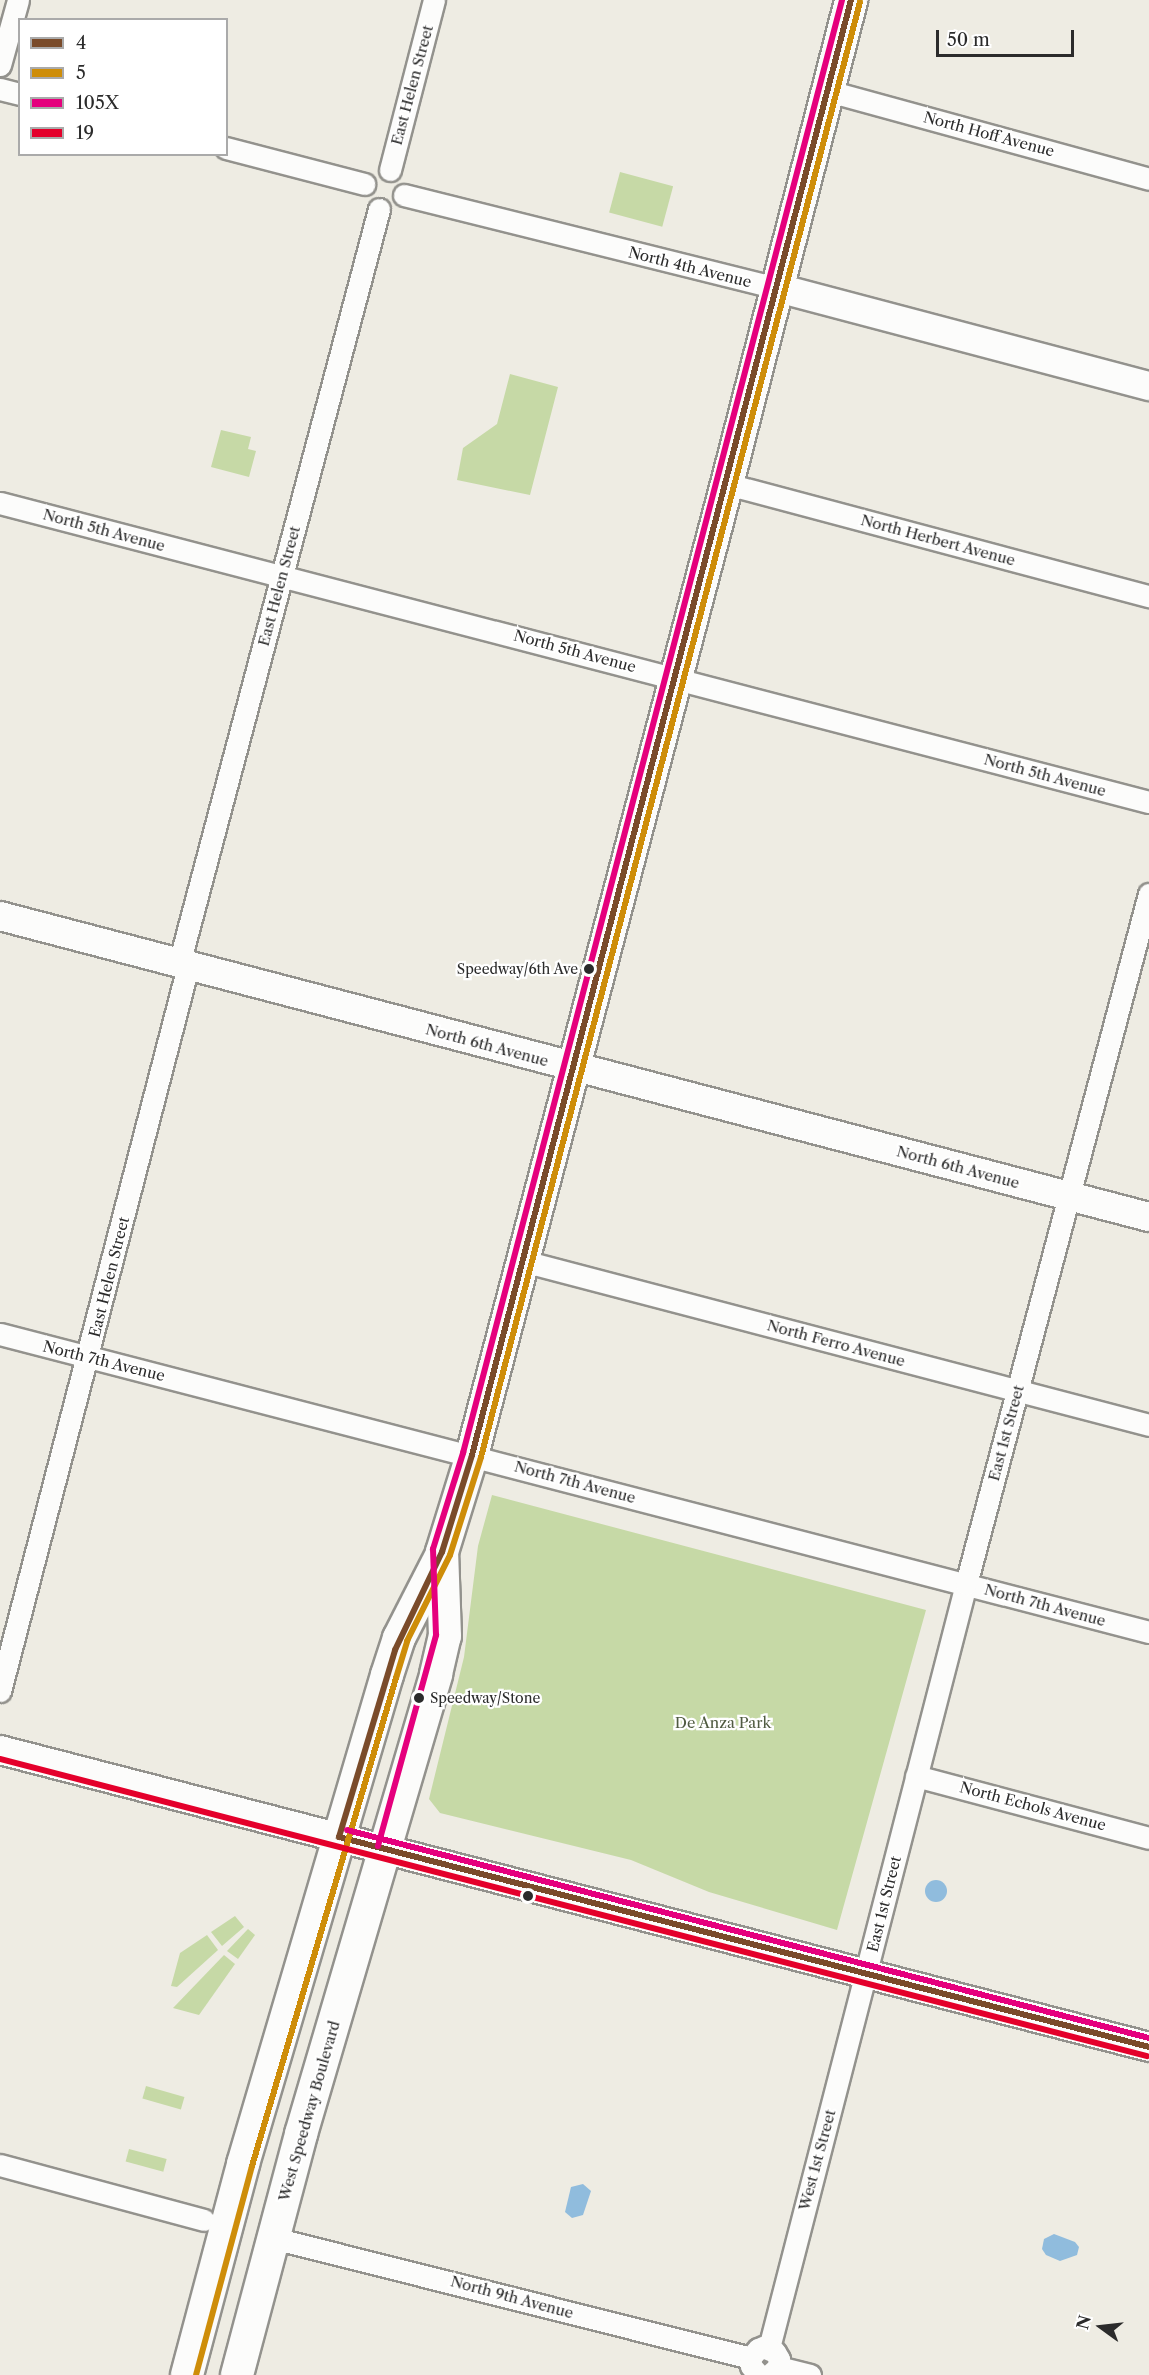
<!DOCTYPE html>
<html>
<head>
<meta charset="utf-8">
<style>
  body { margin:0 }
  #map { position:relative; width:1149px; height:2375px; overflow:hidden; background:#eeece3; font-family:"Libre Caslon Text",serif }
  div>[style] { position:absolute }
  [style*='--x'] { left:calc(var(--x)*1px); top:calc(var(--y)*1px); width:calc(var(--w)*1px); rotate:calc(var(--a)*1deg) }
  .green>* { inset:0; background:#c6d9a6; transform-origin:0 0 }
  .water>* { inset:0; background:#90bcdd }
  .round { border-radius:50% }
  .roads { filter:drop-shadow(2px 0 #93928d) drop-shadow(-2px 0 #93928d) drop-shadow(0 2px #93928d) drop-shadow(0 -2px #93928d) }
  .street>* { height:21px; margin:-10.5px; padding:0 10.5px; transform-origin:10.5px; border-radius:10.5px; background:#fcfcfb }
  .secondary>* { height:28px; margin:-14px; padding:0 14px; transform-origin:14px; border-radius:14px; background:#fcfcfb }
  .primary>* { height:32px; margin:-16px; padding:0 16px; transform-origin:16px; border-radius:16px; background:#fcfcfb }
  .bus-1>* { height:6px; margin:-3px; padding:0 3px; transform-origin:3px; border-radius:3px; background:#7a4b2a }
  .bus-2>* { height:6px; margin:-3px; padding:0 3px; transform-origin:3px; border-radius:3px; background:#ce8d09 }
  .bus-3>* { height:6px; margin:-3px; padding:0 3px; transform-origin:3px; border-radius:3px; background:#e5007d }
  .bus-4>* { height:6px; margin:-3px; padding:0 3px; transform-origin:3px; border-radius:3px; background:#e4002b }
  .dots>* { width:16px; height:16px; translate:-50% -50%; box-sizing:border-box; border:3px solid #fff; border-radius:50% }
  span { translate:-50% -50%; white-space:nowrap; text-align:center; line-height:1.15; -webkit-text-stroke:4.5px #fff; paint-order:stroke }
  .bus-label { font-size:14px; color:#2b2b2b }
  .right { translate:-100% -50%; text-align:right }
  .left { translate:0 -50%; text-align:left }
  .street-label { font-size:15px; color:#2b2b2b }
  .park-label { font-size:15px; color:#505b41 }
  .legend { position:absolute; left:18px; top:18px; width:210px; height:138px; box-sizing:border-box; background:#fff; border:2px solid #aaa; margin:0; padding:8px 10px; list-style:none; font-size:18px; color:#2b2b2b }
  .legend li { display:flex; align-items:center; gap:12px; height:30px }
  .legend b { width:30px; border:2px solid #aaa }
  .north { position:absolute; left:1071px; top:2297px; width:60px; height:60px; -webkit-text-stroke:4px #fff; paint-order:stroke; rotate:285deg; font-size:16px; font-weight:700; line-height:24px; text-align:center; color:#2b2b2b }
  .north::after { content:''; display:block; margin:auto; width:21px; height:27px; background:#2b2b2b; clip-path:polygon(50% 0,100% 100%,50% 72%,0 100%) }
  .scale { position:absolute; left:936px; top:30px; width:138px; height:27px; box-sizing:border-box; border:3px solid #2b2b2b; border-top:0; padding-left:8px; font-size:18px; line-height:21px; white-space:nowrap; color:#2b2b2b; -webkit-text-stroke:4px #fff; paint-order:stroke }
</style>
</head>
<body>
<div id="map">
  <div class="green">
    <i style="left:620px;top:172px;width:55px;height:42px;rotate:15deg"></i>
    <i style="clip-path:polygon(510px 374px,558px 387px,530px 495px,457px 480px,463px 448px,497px 424px)"></i>
    <i style="clip-path:polygon(221px 430px,251px 437px,248px 449px,256px 451px,249px 477px,211px 467px)"></i>
    <i style="clip-path:polygon(492px 1495px,926px 1610px,837px 1930px,709px 1892px,631px 1860px,440px 1813px,429px 1799px,464px 1657px,478px 1546px)"></i>
    <i style="clip-path:polygon(235px 1916px,244px 1927px,222px 1946px,211px 1932px)"></i>
    <i style="clip-path:polygon(248px 1929px,255px 1935px,238px 1959px,227px 1951px)"></i>
    <i style="clip-path:polygon(207px 1935px,218px 1950px,177px 1987px,171px 1986px,180px 1953px)"></i>
    <i style="clip-path:polygon(224px 1955px,235px 1964px,199px 2015px,173px 2008px)"></i>
    <i style="left:146px;top:2086px;width:40px;height:13px;rotate:16deg"></i>
    <i style="left:129px;top:2149px;width:39px;height:13px;rotate:15deg"></i>
  </div>
  <div class="water">
    <i class="round" style="left:925px;top:1880px;width:22px;height:22px"></i>
    <i style="clip-path:polygon(583px 2184px,591px 2191px,583px 2215px,572px 2218px,565px 2212px,571px 2187px)"></i>
    <i style="clip-path:polygon(1054px 2234px,1075px 2242px,1079px 2247px,1077px 2255px,1060px 2261px,1046px 2255px,1042px 2249px,1044px 2239px)"></i>
  </div>
  <div class="roads">
    <div class="street">
      <i style="--x:0;--y:65;--w:67;--a:-74.5"></i>
      <i style="--x:0;--y:89;--w:21;--a:14"></i>
      <i style="--x:828;--y:91;--w:333;--a:15.3"></i>
      <i style="--x:226;--y:148;--w:143;--a:14.6"></i>
      <i style="--x:390;--y:170;--w:176;--a:-75.5"></i>
      <i style="--x:404;--y:195;--w:385;--a:14"></i>
      <i style="--x:727;--y:484;--w:437;--a:14.9"></i>
      <i style="--x:0;--y:503;--w:1187;--a:14.59"></i>
      <i style="--x:179;--y:964;--w:781;--a:-75.16"></i>
      <i style="--x:523;--y:1261;--w:647;--a:14.68"></i>
      <i style="--x:0;--y:1334;--w:1187;--a:14.54"></i>
      <i style="--x:0;--y:1691;--w:749;--a:-75.46"></i>
      <i style="--x:916;--y:1776;--w:241;--a:14.9"></i>
      <i style="--x:0;--y:2165;--w:211;--a:15.1"></i>
      <i style="--x:273;--y:2238;--w:492;--a:14.1"></i>
      <i style="--x:769;--y:2348;--w:789;--a:-75.54"></i>
      <i style="--x:966;--y:1584;--w:714;--a:-75.15"></i>
      <i style="--x:778;--y:2367;--w:33;--a:14"></i>
      <i style="--x:759;--y:2375;--w:12;--a:-132"></i>
      <i style="--x:751;--y:2366;--w:8;--a:-97"></i>
      <i style="--x:750;--y:2358;--w:12;--a:-48"></i>
      <i style="--x:758;--y:2349;--w:5;--a:-22"></i>
      <i style="--x:763;--y:2347;--w:13;--a:23"></i>
      <i style="--x:775;--y:2352;--w:8;--a:60"></i>
      <i style="--x:779;--y:2359;--w:8;--a:97"></i>
      <i style="--x:778;--y:2367;--w:12;--a:138"></i>
    </div>
    <div class="secondary">
      <i style="--x:778;--y:288;--w:384;--a:14.8"></i>
      <i style="--x:0;--y:916;--w:1188;--a:14.68"></i>
      <i style="--x:0;--y:1750;--w:1187;--a:14.49"></i>
    </div>
    <div class="primary">
      <i style="--x:187;--y:2375;--w:218;--a:-75.1"></i>
      <i style="--x:243;--y:2164;--w:510;--a:-73.59"></i>
      <i style="--x:387;--y:1675;--w:39;--a:-72"></i>
      <i style="--x:399;--y:1638;--w:92;--a:-62.9"></i>
      <i style="--x:237;--y:2375;--w:249;--a:-75.1"></i>
      <i style="--x:301;--y:2134;--w:479;--a:-73.6"></i>
      <i style="--x:436;--y:1674;--w:39;--a:-77"></i>
      <i style="--x:445;--y:1636;--w:84;--a:-92"></i>
      <i style="--x:442;--y:1552;--w:102;--a:-72.8"></i>
      <i style="--x:472;--y:1455;--w:1004;--a:-75.29"></i>
      <i style="--x:727;--y:484;--w:500;--a:-75.6"></i>
    </div>
  </div>
  <div class="bus-1">
    <i style="--x:339;--y:1837;--w:195;--a:-73.3"></i>
    <i style="--x:395;--y:1650;--w:109;--a:-64.4"></i>
    <i style="--x:442;--y:1552;--w:102;--a:-72.8"></i>
    <i style="--x:472;--y:1455;--w:1504;--a:-75.4"></i>
    <i style="--x:339;--y:1837;--w:837;--a:14.53"></i>
  </div>
  <div class="bus-2">
    <i style="--x:196;--y:2375;--w:216;--a:-75"></i>
    <i style="--x:252;--y:2166;--w:509;--a:-73.56"></i>
    <i style="--x:396;--y:1678;--w:39;--a:-73"></i>
    <i style="--x:407;--y:1641;--w:96;--a:-63.4"></i>
    <i style="--x:450;--y:1555;--w:103;--a:-72.4"></i>
    <i style="--x:481;--y:1457;--w:1504;--a:-75.4"></i>
  </div>
  <div class="bus-3">
    <i style="--x:347;--y:1830;--w:829;--a:14.54"></i>
    <i style="--x:378;--y:1846;--w:219;--a:-74.6"></i>
    <i style="--x:436;--y:1635;--w:86;--a:-92"></i>
    <i style="--x:433;--y:1549;--w:101;--a:-72.6"></i>
    <i style="--x:463;--y:1453;--w:1502;--a:-75.38"></i>
  </div>
  <div class="bus-4">
    <i style="--x:0;--y:1759;--w:1185;--a:14.52"></i>
  </div>
  <div class="dots">
    <i style="left:589px;top:969px;background:#2b2b2b"></i>
    <i style="left:419px;top:1698px;background:#2b2b2b"></i>
    <i style="left:528px;top:1896px;background:#2b2b2b"></i>
  </div>
  <div class="bus-label">
    <span class="right" style="left:578px;top:969px">Speedway/6th Ave</span>
    <span class="left" style="left:430px;top:1698px">Speedway/Stone</span>
  </div>
  <div class="street-label">
    <span style="left:412px;top:85px;rotate:-75deg">East Helen Street</span>
    <span style="left:989px;top:134px;rotate:15deg">North Hoff Avenue</span>
    <span style="left:690px;top:267px;rotate:14deg">North 4th Avenue</span>
    <span style="left:104px;top:530px;rotate:15deg">North 5th Avenue</span>
    <span style="left:938px;top:540px;rotate:15deg">North Herbert Avenue</span>
    <span style="left:279px;top:586px;rotate:-75deg">East Helen Street</span>
    <span style="left:575px;top:651px;rotate:15deg">North 5th Avenue</span>
    <span style="left:1045px;top:775px;rotate:15deg">North 5th Avenue</span>
    <span style="left:487px;top:1045px;rotate:15deg">North 6th Avenue</span>
    <span style="left:958px;top:1167px;rotate:15deg">North 6th Avenue</span>
    <span style="left:109px;top:1277px;rotate:-76deg">East Helen Street</span>
    <span style="left:836px;top:1343px;rotate:15deg">North Ferro Avenue</span>
    <span style="left:104px;top:1361px;rotate:14deg">North 7th Avenue</span>
    <span style="left:1006px;top:1433px;rotate:-75deg">East 1st Street</span>
    <span style="left:575px;top:1482px;rotate:15deg">North 7th Avenue</span>
    <span style="left:1045px;top:1605px;rotate:15deg">North 7th Avenue</span>
    <span style="left:1033px;top:1806px;rotate:15deg">North Echols Avenue</span>
    <span style="left:884px;top:1904px;rotate:-76deg">East 1st Street</span>
    <span style="left:309px;top:2111px;rotate:-74deg">West Speedway Boulevard</span>
    <span style="left:817px;top:2160px;rotate:-75deg">West 1st Street</span>
    <span style="left:512px;top:2297px;rotate:15deg">North 9th Avenue</span>
  </div>
  <div class="park-label">
    <span style="left:723px;top:1723px">De Anza Park</span>
  </div>
  <ul class="legend">
  <li><b style="height:8px;background:#7a4b2a"></b>4</li>
  <li><b style="height:8px;background:#ce8d09"></b>5</li>
  <li><b style="height:8px;background:#e5007d"></b>105X</li>
  <li><b style="height:8px;background:#e4002b"></b>19</li>
  </ul>
  <div class="north">N</div>
  <div class="scale">50 m</div>
</div>
</body>
</html>
